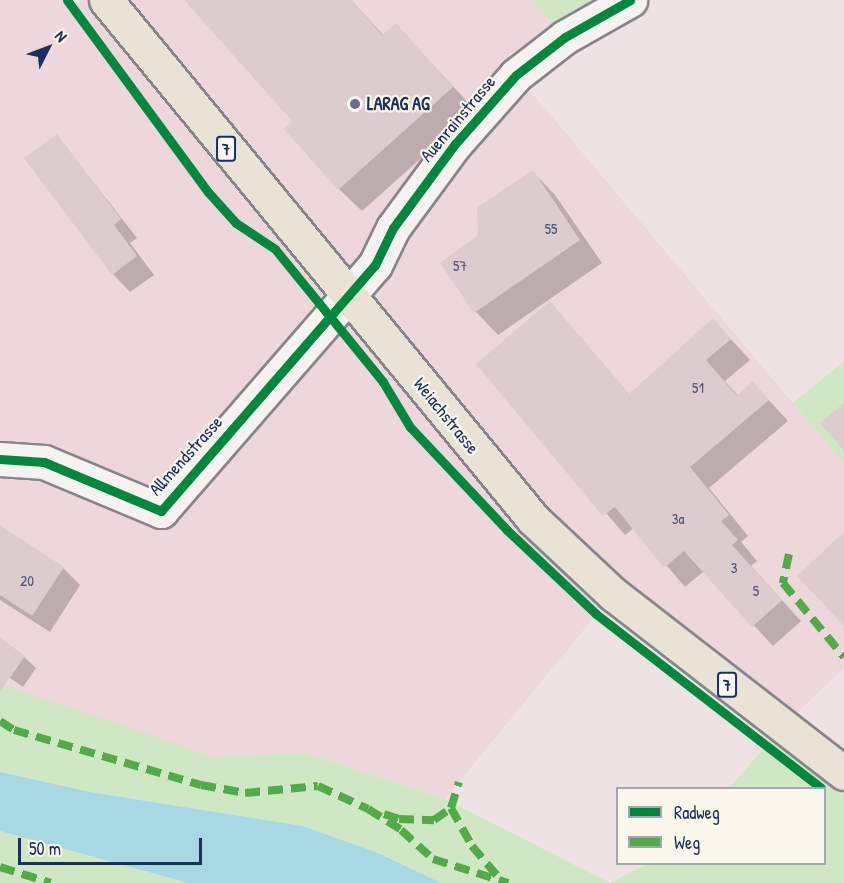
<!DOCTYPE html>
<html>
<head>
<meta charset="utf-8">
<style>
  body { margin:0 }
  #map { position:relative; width:844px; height:883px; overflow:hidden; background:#eee3e2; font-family:"Patrick Hand",sans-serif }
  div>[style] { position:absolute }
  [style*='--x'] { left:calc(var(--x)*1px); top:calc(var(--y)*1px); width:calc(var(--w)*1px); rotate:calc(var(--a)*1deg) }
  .built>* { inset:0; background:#edd7da }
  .green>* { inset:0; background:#d0e7c4 }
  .water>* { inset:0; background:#a6d9e4 }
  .shadow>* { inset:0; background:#0003 }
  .building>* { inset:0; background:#dcccd0 }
  .roads { filter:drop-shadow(2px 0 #86858d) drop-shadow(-2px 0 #86858d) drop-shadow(0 2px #86858d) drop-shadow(0 -2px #86858d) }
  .minor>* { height:33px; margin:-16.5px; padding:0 16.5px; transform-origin:16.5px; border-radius:16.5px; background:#f5f2ef }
  .major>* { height:33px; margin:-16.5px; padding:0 16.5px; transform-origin:16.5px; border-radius:16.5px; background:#e8e3d5 }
  .quiet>* { height:8px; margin-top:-4px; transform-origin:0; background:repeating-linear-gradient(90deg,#52ab49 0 15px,transparent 0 23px) }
  .cycleway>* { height:9px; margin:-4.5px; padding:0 4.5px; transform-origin:4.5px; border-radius:4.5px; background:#00873e }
  .dots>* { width:16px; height:16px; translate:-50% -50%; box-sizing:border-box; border:3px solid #fbf7ec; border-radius:50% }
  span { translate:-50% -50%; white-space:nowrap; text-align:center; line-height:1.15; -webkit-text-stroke:4.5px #fbf7ec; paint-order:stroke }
  .number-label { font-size:15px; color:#4b567a }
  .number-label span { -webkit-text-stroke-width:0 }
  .shield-label span { padding:2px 4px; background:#fbf7ec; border:2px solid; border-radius:4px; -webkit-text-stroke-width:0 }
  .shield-label { font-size:16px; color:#1b2f5e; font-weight:700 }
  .poi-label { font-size:18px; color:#1b2f5e; font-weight:700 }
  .left { translate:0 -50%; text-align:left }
  .street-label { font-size:18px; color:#1b2f5e }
  .legend { position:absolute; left:616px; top:787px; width:210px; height:78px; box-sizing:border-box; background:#fbf7ec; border:2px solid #a1a7b3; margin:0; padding:8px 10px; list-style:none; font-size:18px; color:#1b2f5e }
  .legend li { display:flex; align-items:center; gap:12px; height:30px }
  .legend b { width:30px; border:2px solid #a1a7b3 }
  .north { position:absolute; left:18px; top:18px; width:60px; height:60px; -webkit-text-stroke:4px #fbf7ec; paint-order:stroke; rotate:48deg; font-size:16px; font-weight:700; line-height:24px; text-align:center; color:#1b2f5e }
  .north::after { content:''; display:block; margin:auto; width:21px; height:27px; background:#1b2f5e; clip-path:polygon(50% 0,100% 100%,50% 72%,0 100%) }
  .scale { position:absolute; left:18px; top:838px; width:184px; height:27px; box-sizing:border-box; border:3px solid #1b2f5e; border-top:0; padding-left:8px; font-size:18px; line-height:21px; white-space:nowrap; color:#1b2f5e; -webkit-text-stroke:4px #fbf7ec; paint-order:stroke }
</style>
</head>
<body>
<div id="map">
  <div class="built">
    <i style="clip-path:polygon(0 0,67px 0,72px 8px,82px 0,532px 0,565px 37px,517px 75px,844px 464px,844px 668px,782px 727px,613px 594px,445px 799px,306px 753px,215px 757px,21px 694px,0 684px)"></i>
  </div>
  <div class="green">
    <i style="clip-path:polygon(532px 0,630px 0,565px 37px)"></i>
    <i style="clip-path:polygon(844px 361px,844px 464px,793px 403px)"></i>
    <i style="clip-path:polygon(0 684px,215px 757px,306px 753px,445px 799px,610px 883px,647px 864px,824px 864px,824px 788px,729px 788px,782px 727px,844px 773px,844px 883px,441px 883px,378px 853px,303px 826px,90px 792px,0 772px)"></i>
    <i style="clip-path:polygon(0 831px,76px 852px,188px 883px,0 883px)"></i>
  </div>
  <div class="water">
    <i style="clip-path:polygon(0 772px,90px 792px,303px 826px,378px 853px,441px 883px,188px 883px,0 831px)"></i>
  </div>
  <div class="shadow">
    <i style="clip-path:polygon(186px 0,351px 0,384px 36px,396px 25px,475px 110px,362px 211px,339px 189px,294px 121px)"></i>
    <i style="clip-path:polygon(57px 136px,137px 238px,130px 243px,154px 275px,130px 292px,113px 274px,26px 158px)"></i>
    <i style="clip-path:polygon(533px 172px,555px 195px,602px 263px,498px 335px,476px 312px,442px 263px,480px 236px)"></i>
    <i style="clip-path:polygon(550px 303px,630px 395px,713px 320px,750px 360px,725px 381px,738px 396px,753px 383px,788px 421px,709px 488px,748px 536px,741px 542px,757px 561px,751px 566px,801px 621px,773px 646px,704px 571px,685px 587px,634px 528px,625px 535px,478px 364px)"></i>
    <i style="clip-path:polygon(0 527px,63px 568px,80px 585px,50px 632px,0 600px)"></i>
    <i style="clip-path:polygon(0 645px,24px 657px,36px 668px,23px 687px,0 671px)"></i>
  </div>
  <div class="building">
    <i style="clip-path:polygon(184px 0,351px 0,382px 35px,396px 23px,453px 87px,338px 190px,284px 129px,292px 121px)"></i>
    <i style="clip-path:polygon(57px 134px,121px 219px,114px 225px,137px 256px,112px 275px,24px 158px)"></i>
    <i style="clip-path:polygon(533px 170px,580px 240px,474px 313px,440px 263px,478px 235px,477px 208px)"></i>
    <i style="clip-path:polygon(550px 301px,629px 394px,713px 318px,731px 339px,706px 360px,737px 396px,753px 381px,769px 400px,690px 467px,729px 515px,721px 521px,738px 540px,732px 545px,782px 600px,752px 627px,684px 551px,664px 568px,615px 507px,603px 516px,476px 364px)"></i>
    <i style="clip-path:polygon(844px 403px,844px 451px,820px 423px)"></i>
    <i style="clip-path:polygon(0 525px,64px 567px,32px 616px,0 595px)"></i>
    <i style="clip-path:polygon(844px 532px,844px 626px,797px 576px)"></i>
    <i style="clip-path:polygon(0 638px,25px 656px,0 692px)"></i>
  </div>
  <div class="roads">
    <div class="minor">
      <i style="--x:0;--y:459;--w:44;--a:3.9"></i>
      <i style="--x:44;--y:462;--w:127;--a:22.7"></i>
      <i style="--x:161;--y:511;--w:326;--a:-49"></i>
      <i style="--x:375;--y:265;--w:41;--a:-64.1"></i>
      <i style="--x:393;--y:228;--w:104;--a:-53.6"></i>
      <i style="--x:455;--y:144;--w:92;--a:-48.5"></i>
      <i style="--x:516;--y:75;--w:62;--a:-37.8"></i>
      <i style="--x:565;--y:37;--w:75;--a:-29.6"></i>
    </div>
    <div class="major">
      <i style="--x:106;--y:0;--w:672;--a:50.55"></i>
      <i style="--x:533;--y:519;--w:110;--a:43.2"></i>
      <i style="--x:613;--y:594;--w:292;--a:37.8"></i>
    </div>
  </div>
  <div class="quiet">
    <i style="--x:789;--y:554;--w:30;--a:102"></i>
    <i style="--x:783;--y:583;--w:96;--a:50.5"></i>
    <i style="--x:0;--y:721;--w:17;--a:33"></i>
    <i style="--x:14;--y:730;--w:195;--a:16.4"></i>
    <i style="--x:201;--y:785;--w:45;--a:10.3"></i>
    <i style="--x:245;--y:793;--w:73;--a:-5.5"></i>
    <i style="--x:318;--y:786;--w:55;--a:24.7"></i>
    <i style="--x:368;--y:809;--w:39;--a:32"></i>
    <i style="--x:401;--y:830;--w:43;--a:42.2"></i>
    <i style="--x:433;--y:859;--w:79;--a:17.7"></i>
    <i style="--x:451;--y:808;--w:43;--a:61.1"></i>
    <i style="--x:472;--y:846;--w:43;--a:49.7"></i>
    <i style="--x:384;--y:814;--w:16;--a:18"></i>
    <i style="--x:399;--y:819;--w:35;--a:2"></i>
    <i style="--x:434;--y:820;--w:21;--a:-35"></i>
    <i style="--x:451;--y:808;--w:27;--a:-73"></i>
    <i style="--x:0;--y:867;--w:53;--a:17.4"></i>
  </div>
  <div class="cycleway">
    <i style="--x:67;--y:0;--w:238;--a:53.7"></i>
    <i style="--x:208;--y:192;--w:42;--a:47.9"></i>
    <i style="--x:236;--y:223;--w:47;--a:33.7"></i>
    <i style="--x:275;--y:249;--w:171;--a:50.9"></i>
    <i style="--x:383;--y:382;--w:52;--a:59"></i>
    <i style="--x:410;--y:427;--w:141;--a:46.7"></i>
    <i style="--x:507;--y:530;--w:122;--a:43.3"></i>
    <i style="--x:596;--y:614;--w:284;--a:37.7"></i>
    <i style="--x:0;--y:459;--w:44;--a:3.9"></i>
    <i style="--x:44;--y:462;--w:127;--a:22.7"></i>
    <i style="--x:161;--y:511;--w:326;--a:-49"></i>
    <i style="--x:375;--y:265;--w:41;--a:-64.1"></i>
    <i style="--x:393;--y:228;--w:104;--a:-53.6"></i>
    <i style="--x:455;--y:144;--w:92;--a:-48.5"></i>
    <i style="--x:516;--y:75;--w:62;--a:-37.8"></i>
    <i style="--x:565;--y:37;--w:75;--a:-29.6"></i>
  </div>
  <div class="dots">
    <i style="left:355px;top:104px;background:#656e8c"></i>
  </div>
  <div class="number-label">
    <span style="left:551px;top:229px">55</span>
    <span style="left:460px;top:266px">57</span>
    <span style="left:698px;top:388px">51</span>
    <span style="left:678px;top:519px">3a</span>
    <span style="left:734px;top:568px">3</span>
    <span style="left:27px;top:581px">20</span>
    <span style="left:756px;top:591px">5</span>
  </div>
  <div class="shield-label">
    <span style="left:226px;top:149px">7</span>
    <span style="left:727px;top:685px">7</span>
  </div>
  <div class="poi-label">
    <span class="left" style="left:367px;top:104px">LARAG AG</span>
  </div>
  <div class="street-label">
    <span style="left:458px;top:119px;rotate:-50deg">Auenrainstrasse</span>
    <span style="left:446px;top:416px;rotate:51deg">Weiachstrasse</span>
    <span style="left:186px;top:456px;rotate:-48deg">Allmendstrasse</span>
  </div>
  <ul class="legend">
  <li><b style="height:8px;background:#00873e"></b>Radweg</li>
  <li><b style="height:8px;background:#52ab49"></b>Weg</li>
  </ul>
  <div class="north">N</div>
  <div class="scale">50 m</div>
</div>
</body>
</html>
